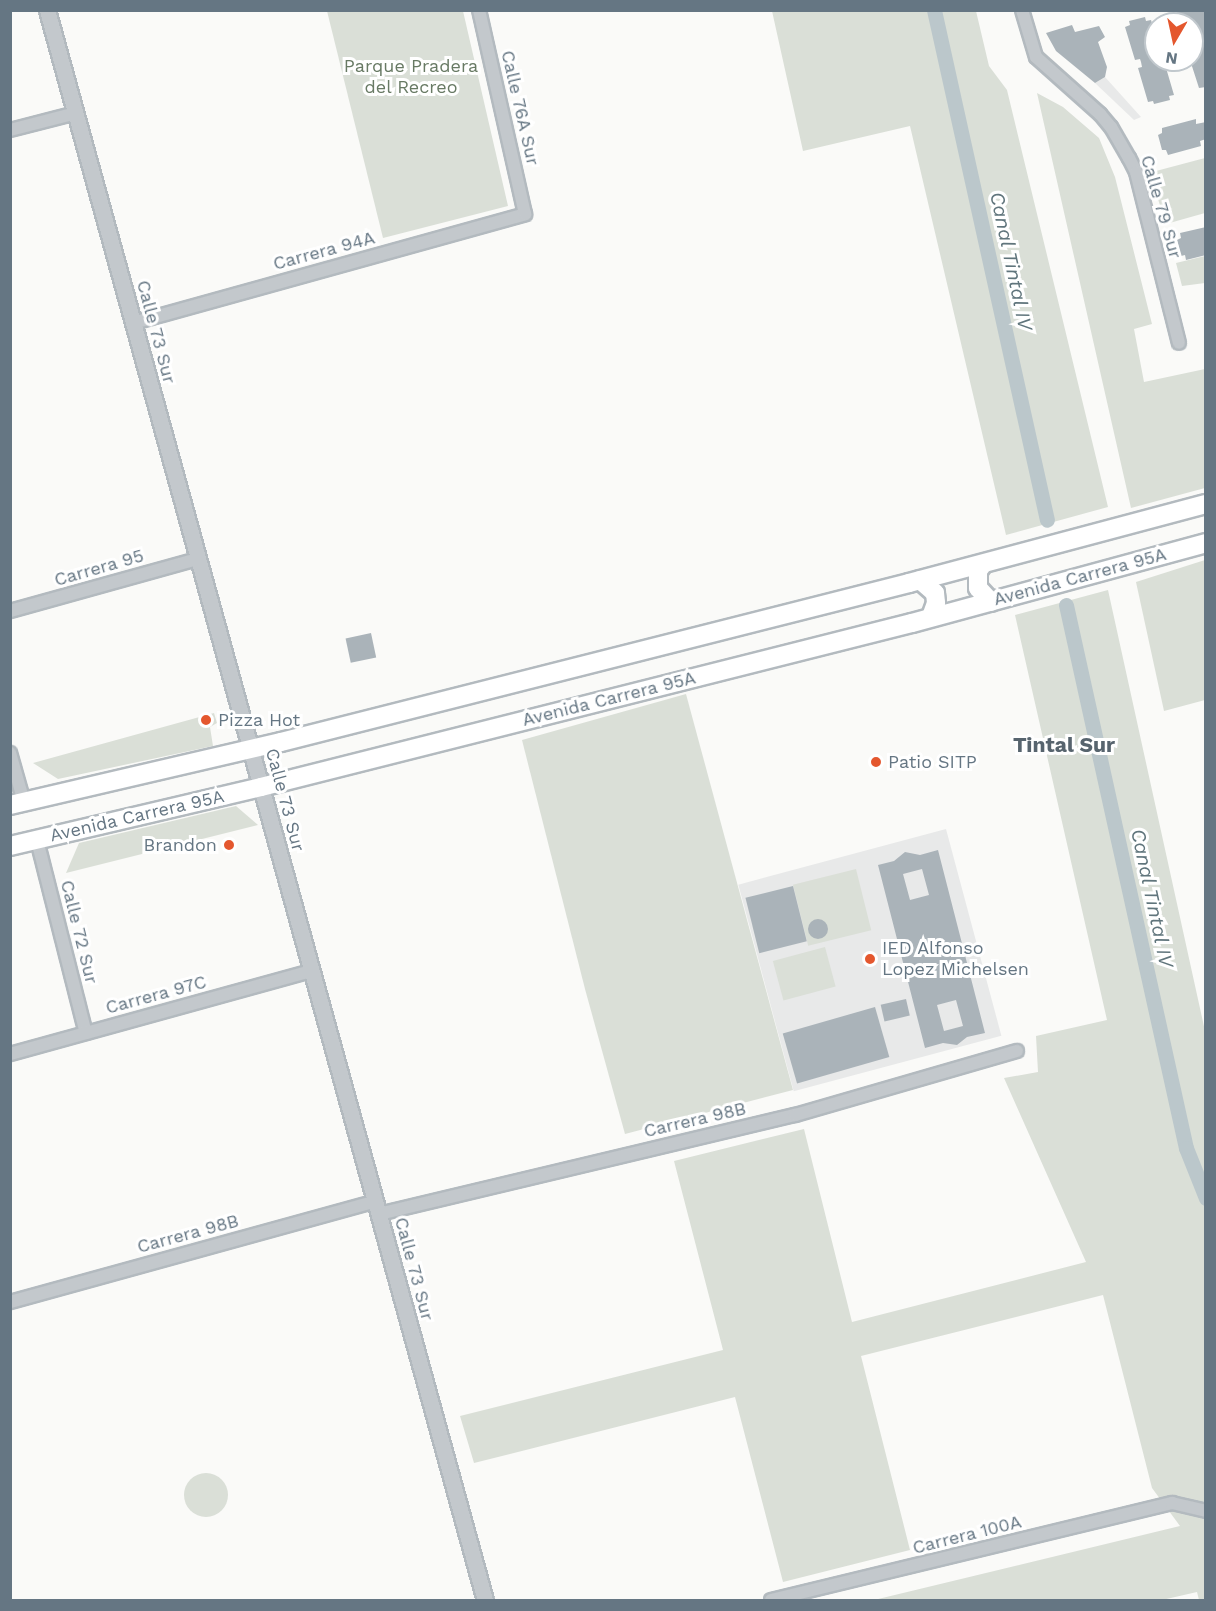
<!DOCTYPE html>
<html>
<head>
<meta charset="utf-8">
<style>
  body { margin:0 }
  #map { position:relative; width:1216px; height:1611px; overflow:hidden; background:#fafaf8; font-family:"Work Sans",sans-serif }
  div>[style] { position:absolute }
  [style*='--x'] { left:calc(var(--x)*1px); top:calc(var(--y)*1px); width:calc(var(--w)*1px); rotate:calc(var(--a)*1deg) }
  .built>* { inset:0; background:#e8e9e9; transform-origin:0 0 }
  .green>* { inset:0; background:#dadfd7; transform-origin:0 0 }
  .round { border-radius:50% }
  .canal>* { height:15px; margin:-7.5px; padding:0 7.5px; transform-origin:7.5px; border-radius:7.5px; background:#bbc7cb }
  .building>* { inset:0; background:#aab3b9; transform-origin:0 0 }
  .roads { filter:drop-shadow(2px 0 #b3babf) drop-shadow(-2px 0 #b3babf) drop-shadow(0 2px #b3babf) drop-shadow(0 -2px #b3babf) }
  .minor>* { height:12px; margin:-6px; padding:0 6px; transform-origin:6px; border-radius:6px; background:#c3c8cc }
  .tertiary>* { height:15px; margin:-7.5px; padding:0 7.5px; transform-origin:7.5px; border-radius:7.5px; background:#c3c8cc }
  .secondary>* { height:18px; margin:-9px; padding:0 9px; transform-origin:9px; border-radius:9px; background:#fff }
  .dots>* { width:16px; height:16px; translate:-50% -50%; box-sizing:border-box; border:3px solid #fff; border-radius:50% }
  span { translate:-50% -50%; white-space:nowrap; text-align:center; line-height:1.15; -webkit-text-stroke:6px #fff; paint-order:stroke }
  .park-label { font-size:18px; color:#687a64 }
  .street-label { font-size:18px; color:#657683 }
  .poi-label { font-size:18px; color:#657683 }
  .left { translate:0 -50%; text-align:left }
  .right { translate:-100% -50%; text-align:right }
  .water-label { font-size:20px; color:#60757c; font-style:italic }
  .quarter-label { font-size:21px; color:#57646e; font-weight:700 }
  .frame { position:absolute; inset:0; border:12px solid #657683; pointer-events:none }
  .north { position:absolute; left:1144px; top:12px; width:60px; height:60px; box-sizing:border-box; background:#fff; border:2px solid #c1c8cd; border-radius:50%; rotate:189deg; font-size:16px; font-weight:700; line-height:24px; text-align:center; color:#657683 }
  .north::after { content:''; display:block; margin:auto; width:21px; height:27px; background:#e4572e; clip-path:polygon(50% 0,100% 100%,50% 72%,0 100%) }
</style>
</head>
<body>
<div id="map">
  <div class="built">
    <i style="clip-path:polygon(1105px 77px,1141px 117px,1134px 120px,1095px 83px)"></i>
    <i style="left:946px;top:829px;width:214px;height:215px;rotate:75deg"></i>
  </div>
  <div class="green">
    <i style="clip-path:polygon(327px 11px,463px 11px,508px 206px,383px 238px)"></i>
    <i style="clip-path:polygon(772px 11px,976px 11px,989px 66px,1007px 90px,1108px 507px,1006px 535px,910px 126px,803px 151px)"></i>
    <i style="clip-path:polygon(1037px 93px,1063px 107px,1099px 138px,1115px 177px,1152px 324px,1134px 329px,1144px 382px,1205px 369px,1205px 488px,1131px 508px)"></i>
    <i style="clip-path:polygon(1205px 158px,1205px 213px,1166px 224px,1157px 196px,1156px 171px)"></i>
    <i style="clip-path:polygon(1205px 256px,1205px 283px,1182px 286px,1176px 263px)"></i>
    <i style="clip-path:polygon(1205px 560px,1205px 700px,1164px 711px,1136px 582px)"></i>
    <i style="clip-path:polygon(1108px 590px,1205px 1031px,1205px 1600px,1199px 1600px,1197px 1592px,1162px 1600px,874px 1600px,1180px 1526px,1152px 1488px,1103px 1295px,861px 1356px,910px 1550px,783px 1582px,735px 1397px,474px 1463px,460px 1416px,723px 1350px,674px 1161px,804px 1129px,852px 1322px,1086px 1262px,1004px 1078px,1038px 1072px,1036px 1036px,1107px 1020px,1015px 615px)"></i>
    <i style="clip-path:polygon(686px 694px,793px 1090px,625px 1134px,585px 989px,522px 740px)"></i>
    <i style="clip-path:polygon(214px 713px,217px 723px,210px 727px,213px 746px,58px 779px,33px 763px)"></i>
    <i style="clip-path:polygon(236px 806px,258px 825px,66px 873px,79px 843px)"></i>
    <i style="left:856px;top:869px;width:63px;height:65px;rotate:76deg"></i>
    <i style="left:825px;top:947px;width:41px;height:54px;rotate:75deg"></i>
    <i class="round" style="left:184px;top:1473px;width:44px;height:44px"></i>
  </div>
  <div class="canal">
    <i style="--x:934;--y:10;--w:522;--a:77.51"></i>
    <i style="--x:1066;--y:605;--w:556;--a:77.54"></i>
    <i style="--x:1186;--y:1148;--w:54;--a:68.2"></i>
  </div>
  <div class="building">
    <i style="clip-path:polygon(1181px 10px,1204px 10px,1206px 87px,1199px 88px,1190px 60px,1193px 53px,1192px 24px,1179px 24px,1176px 13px)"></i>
    <i style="clip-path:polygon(1145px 17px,1146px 21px,1151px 20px,1156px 36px,1156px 60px,1164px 61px,1174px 95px,1169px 96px,1170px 100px,1154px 104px,1153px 101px,1148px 102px,1138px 68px,1142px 67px,1141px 62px,1140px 59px,1135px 60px,1125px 27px,1130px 25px,1129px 21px)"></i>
    <i style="clip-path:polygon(1072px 25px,1075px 32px,1099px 26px,1105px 37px,1098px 42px,1107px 67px,1105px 77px,1095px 83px,1056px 51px,1046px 33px)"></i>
    <i style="clip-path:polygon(1196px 119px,1196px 124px,1206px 122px,1206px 139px,1200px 141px,1201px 146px,1168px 155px,1166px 150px,1162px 150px,1158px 135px,1162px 133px,1162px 128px)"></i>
    <i style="clip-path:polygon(1206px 227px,1206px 255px,1186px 260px,1185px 255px,1181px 256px,1177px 240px,1181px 238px,1180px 233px)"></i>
    <i style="left:371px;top:633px;width:25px;height:26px;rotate:78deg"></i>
    <i style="clip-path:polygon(evenodd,938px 850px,985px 1033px,967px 1037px,957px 1045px,943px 1043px,925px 1048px,878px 865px,894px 861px,905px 852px,920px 855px,938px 850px,922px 869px,929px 895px,910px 900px,903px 874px,922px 869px,938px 850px,956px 1000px,963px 1026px,944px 1031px,937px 1005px,956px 1000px)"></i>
    <i style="left:793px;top:886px;width:57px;height:49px;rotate:76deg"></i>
    <i class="round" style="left:808px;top:919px;width:20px;height:20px"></i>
    <i style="left:906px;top:999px;width:17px;height:26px;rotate:77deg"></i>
    <i style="left:875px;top:1007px;width:52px;height:96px;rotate:74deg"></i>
  </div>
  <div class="roads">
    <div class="minor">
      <i style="--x:1022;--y:10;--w:49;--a:73.4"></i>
      <i style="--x:1036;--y:57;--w:86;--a:41.7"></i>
      <i style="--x:1100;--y:114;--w:17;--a:50"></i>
      <i style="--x:1111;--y:127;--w:36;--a:60"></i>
      <i style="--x:1129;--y:158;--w:16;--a:63"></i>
      <i style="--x:1136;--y:172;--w:176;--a:75.9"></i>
      <i style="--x:10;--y:130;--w:68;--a:-14.4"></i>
      <i style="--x:133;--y:323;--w:407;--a:-15.5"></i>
      <i style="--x:525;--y:214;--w:209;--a:-102.7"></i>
      <i style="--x:10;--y:611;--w:195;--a:-15.5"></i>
      <i style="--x:10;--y:753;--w:51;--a:74.1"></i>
      <i style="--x:37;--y:840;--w:199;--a:75.8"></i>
      <i style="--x:10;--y:1054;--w:313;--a:-15.4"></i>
      <i style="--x:379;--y:1214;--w:428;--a:-13.4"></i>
      <i style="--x:795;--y:1115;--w:231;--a:-16.1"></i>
      <i style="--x:10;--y:1302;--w:380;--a:-15.4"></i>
      <i style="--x:771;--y:1600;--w:413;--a:-13.6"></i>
      <i style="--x:1172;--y:1503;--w:35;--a:13"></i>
    </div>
    <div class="tertiary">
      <i style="--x:47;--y:10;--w:1649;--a:74.6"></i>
    </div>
    <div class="secondary">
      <i style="--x:983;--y:564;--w:9;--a:126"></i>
      <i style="--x:978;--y:571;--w:17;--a:90"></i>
      <i style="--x:978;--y:588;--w:19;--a:47"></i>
      <i style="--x:920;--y:580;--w:20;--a:41"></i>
      <i style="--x:935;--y:593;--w:10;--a:84"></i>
      <i style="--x:936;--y:603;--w:15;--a:110"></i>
      <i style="--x:10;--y:805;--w:278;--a:-13.1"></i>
      <i style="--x:281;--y:742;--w:648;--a:-14.21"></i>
      <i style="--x:909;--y:583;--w:307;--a:-14.9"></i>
      <i style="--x:10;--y:846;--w:258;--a:-13.2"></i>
      <i style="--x:261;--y:787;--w:671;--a:-14.14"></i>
      <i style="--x:912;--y:623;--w:305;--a:-15.2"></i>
    </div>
  </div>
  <div class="dots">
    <i style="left:206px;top:720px;background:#e4572e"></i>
    <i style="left:876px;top:762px;background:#e4572e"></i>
    <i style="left:229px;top:845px;background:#e4572e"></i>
    <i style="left:870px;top:959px;background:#e4572e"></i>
  </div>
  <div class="park-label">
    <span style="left:411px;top:77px">Parque Pradera<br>del Recreo</span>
  </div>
  <div class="street-label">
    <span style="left:520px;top:108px;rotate:77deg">Calle 76A Sur</span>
    <span style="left:1161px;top:207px;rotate:74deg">Calle 79 Sur</span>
    <span style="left:324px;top:251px;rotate:-15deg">Carrera 94A</span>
    <span style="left:156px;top:332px;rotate:75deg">Calle 73 Sur</span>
    <span style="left:99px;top:568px;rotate:-16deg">Carrera 95</span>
    <span style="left:1080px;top:577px;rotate:-15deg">Avenida Carrera 95A</span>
    <span style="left:609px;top:699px;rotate:-14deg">Avenida Carrera 95A</span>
    <span style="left:285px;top:800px;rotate:75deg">Calle 73 Sur</span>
    <span style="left:137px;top:816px;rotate:-13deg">Avenida Carrera 95A</span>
    <span style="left:79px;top:932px;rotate:76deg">Calle 72 Sur</span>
    <span style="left:156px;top:995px;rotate:-15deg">Carrera 97C</span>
    <span style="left:695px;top:1120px;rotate:-13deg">Carrera 98B</span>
    <span style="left:188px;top:1234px;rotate:-15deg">Carrera 98B</span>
    <span style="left:414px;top:1269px;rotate:75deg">Calle 73 Sur</span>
    <span style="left:967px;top:1535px;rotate:-14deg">Carrera 100A</span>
  </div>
  <div class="poi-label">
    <span class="left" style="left:218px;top:720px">Pizza Hot</span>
    <span class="left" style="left:888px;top:762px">Patio SITP</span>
    <span class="right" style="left:217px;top:845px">Brandon</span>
    <span class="left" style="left:882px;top:959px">IED Alfonso<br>Lopez Michelsen</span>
  </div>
  <div class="water-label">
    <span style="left:1011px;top:261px;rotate:78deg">Canal Tintal IV</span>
    <span style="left:1152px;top:898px;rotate:78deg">Canal Tintal IV</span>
  </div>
  <div class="quarter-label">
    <span style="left:1064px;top:745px">Tintal Sur</span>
  </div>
  <div class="frame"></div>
  <div class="north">N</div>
</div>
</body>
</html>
